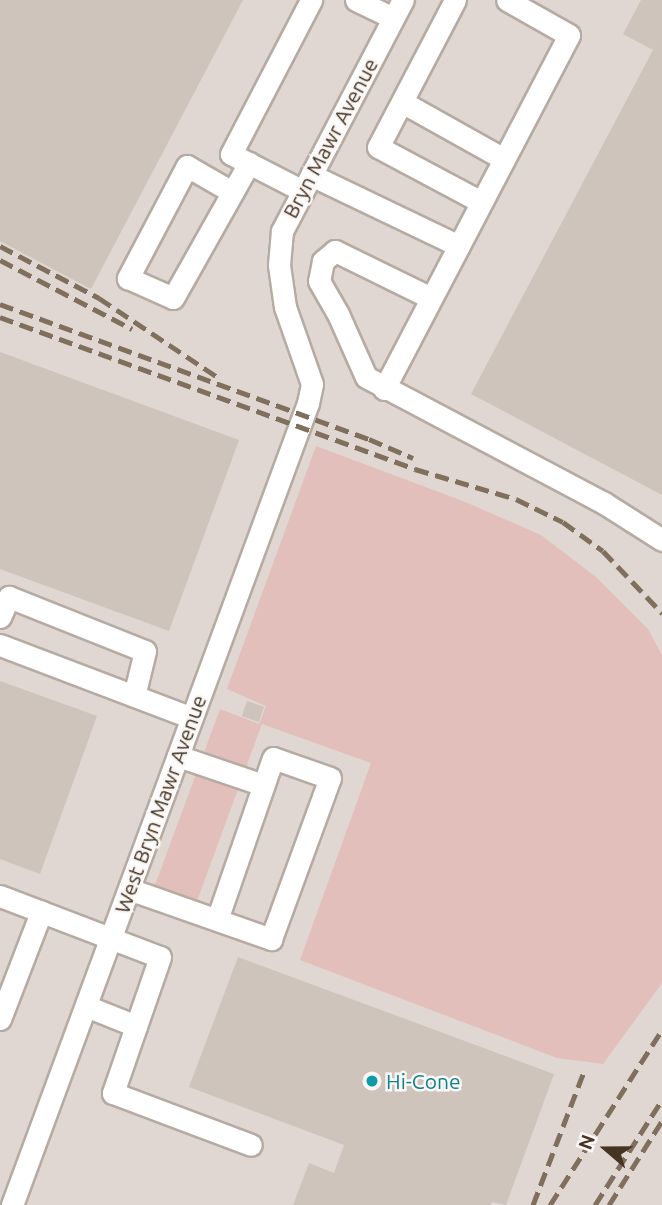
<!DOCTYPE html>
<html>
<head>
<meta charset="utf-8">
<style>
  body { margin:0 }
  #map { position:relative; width:662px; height:1205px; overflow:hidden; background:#efe8e4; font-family:Ubuntu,sans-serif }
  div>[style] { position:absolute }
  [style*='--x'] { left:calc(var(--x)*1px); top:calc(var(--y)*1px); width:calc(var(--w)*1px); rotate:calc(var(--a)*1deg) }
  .built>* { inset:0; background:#e0d7d2; transform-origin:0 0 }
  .green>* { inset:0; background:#e3bfbb }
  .building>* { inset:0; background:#cec4bc; transform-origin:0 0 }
  .roads { filter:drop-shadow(2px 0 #b5aba2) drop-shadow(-2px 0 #b5aba2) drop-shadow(0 2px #b5aba2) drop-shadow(0 -2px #b5aba2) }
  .minor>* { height:21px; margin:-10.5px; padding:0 10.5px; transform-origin:10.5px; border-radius:10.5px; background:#fff }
  .rail>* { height:5px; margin-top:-2.5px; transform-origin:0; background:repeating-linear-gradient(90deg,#7f6f5c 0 14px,transparent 0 21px) }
  .dots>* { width:19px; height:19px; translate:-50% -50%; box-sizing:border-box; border:4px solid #fbf7f6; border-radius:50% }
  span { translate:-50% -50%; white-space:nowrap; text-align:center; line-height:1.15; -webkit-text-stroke:5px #fbf7f6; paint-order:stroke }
  .street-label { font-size:21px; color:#443421 }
  .culture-label { font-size:21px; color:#0d838f }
  .left { translate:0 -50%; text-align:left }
  .north { position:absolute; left:571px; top:1114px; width:70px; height:70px; -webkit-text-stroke:5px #fbf7f6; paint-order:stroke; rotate:290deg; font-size:19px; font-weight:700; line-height:28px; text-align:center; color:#443421 }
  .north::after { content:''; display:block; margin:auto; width:24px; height:32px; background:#443421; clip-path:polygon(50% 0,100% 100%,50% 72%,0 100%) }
</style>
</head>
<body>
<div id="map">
  <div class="built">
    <i style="left:0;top:0;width:662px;height:1205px"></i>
  </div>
  <div class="green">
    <i style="clip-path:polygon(316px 446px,463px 501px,541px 535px,596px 577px,648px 629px,662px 655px,662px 983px,603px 1064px,557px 1058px,300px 960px,371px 763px,262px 724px,197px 901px,155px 885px,220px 709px,259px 724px,266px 706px,227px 689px)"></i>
  </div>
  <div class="building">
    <i style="clip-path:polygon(0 0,243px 0,91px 289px,0 241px)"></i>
    <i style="clip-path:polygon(641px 0,662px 0,662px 495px,471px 394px,653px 50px,623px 34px)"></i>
    <i style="clip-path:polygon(0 352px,239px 440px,169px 631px,0 569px)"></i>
    <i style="clip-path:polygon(0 681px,97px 716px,40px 874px,0 859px)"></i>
    <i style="left:247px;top:701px;width:18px;height:16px;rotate:19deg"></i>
    <i style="clip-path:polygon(238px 957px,554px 1074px,506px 1205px,492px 1202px,491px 1205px,293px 1205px,309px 1163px,334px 1173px,344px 1145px,189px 1087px)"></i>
  </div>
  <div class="roads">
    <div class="minor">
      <i style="--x:356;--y:0;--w:41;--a:25.9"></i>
      <i style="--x:455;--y:0;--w:166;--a:117.6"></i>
      <i style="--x:378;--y:147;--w:117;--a:28.1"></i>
      <i style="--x:402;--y:102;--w:117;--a:29.2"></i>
      <i style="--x:311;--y:175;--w:164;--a:25.6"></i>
      <i style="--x:303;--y:191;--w:81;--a:-152.8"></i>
      <i style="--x:231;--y:154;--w:174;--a:-62.5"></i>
      <i style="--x:232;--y:192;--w:52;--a:-150"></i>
      <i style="--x:187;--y:166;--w:127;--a:117.8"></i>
      <i style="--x:128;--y:278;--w:49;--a:24"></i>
      <i style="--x:173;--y:298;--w:155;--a:-60.6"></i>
      <i style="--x:431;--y:298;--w:107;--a:-153.9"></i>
      <i style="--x:335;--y:251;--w:16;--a:140"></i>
      <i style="--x:323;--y:261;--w:20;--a:101"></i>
      <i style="--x:319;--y:281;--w:38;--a:60"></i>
      <i style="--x:338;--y:314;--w:69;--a:66"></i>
      <i style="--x:366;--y:377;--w:269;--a:27.9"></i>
      <i style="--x:604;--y:503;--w:69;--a:32.5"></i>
      <i style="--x:384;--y:389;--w:399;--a:-62.4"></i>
      <i style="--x:569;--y:35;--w:71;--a:-150.6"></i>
      <i style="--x:0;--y:617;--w:22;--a:-66"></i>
      <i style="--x:9;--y:597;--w:146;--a:21.7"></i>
      <i style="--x:145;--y:651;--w:46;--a:103.7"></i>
      <i style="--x:0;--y:645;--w:205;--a:20.8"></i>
      <i style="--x:178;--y:756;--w:90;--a:18.8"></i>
      <i style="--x:129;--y:889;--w:151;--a:19.4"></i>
      <i style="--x:271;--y:939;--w:171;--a:-69.9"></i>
      <i style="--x:330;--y:778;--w:60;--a:-160.7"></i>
      <i style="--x:273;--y:758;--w:171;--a:109.1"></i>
      <i style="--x:0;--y:896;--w:171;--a:20.9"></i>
      <i style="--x:160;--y:957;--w:144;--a:109.1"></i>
      <i style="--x:113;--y:1093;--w:147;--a:20.6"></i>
      <i style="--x:86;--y:1006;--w:54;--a:21.8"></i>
      <i style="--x:0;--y:1019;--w:115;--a:-69"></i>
      <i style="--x:12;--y:1205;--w:855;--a:-69.74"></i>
      <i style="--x:308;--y:403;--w:19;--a:-78"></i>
      <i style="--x:312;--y:384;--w:82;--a:-109.3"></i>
      <i style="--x:285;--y:307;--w:42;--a:-98.1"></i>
      <i style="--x:279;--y:265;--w:34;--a:-85"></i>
      <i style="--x:282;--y:231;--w:261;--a:-62.4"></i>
    </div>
  </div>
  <div class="rail">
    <i style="--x:0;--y:246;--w:112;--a:27.7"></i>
    <i style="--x:99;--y:298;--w:141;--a:33.7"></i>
    <i style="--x:0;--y:260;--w:149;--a:27.6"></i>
    <i style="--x:0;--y:304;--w:393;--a:20.1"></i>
    <i style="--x:369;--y:439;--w:48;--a:23.4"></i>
    <i style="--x:0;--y:317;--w:442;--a:20.1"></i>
    <i style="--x:415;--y:469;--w:105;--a:16.5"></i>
    <i style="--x:516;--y:499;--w:52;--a:26.1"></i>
    <i style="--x:563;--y:522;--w:49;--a:35.9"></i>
    <i style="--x:603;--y:551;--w:86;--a:46.4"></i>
    <i style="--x:533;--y:1205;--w:146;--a:-69.1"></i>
    <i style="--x:550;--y:1205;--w:208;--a:-57.4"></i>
    <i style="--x:595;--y:1205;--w:125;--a:-57.5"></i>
    <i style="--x:609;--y:1205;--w:99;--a:-57.8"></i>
  </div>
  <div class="dots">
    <i style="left:372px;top:1081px;background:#0f9aa8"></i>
  </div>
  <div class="street-label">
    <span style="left:330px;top:138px;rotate:-62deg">Bryn Mawr Avenue</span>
    <span style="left:160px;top:804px;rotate:-70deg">West Bryn Mawr Avenue</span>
  </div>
  <div class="culture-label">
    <span class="left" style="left:386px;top:1081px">Hi-Cone</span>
  </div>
  <div class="north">N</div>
</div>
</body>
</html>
